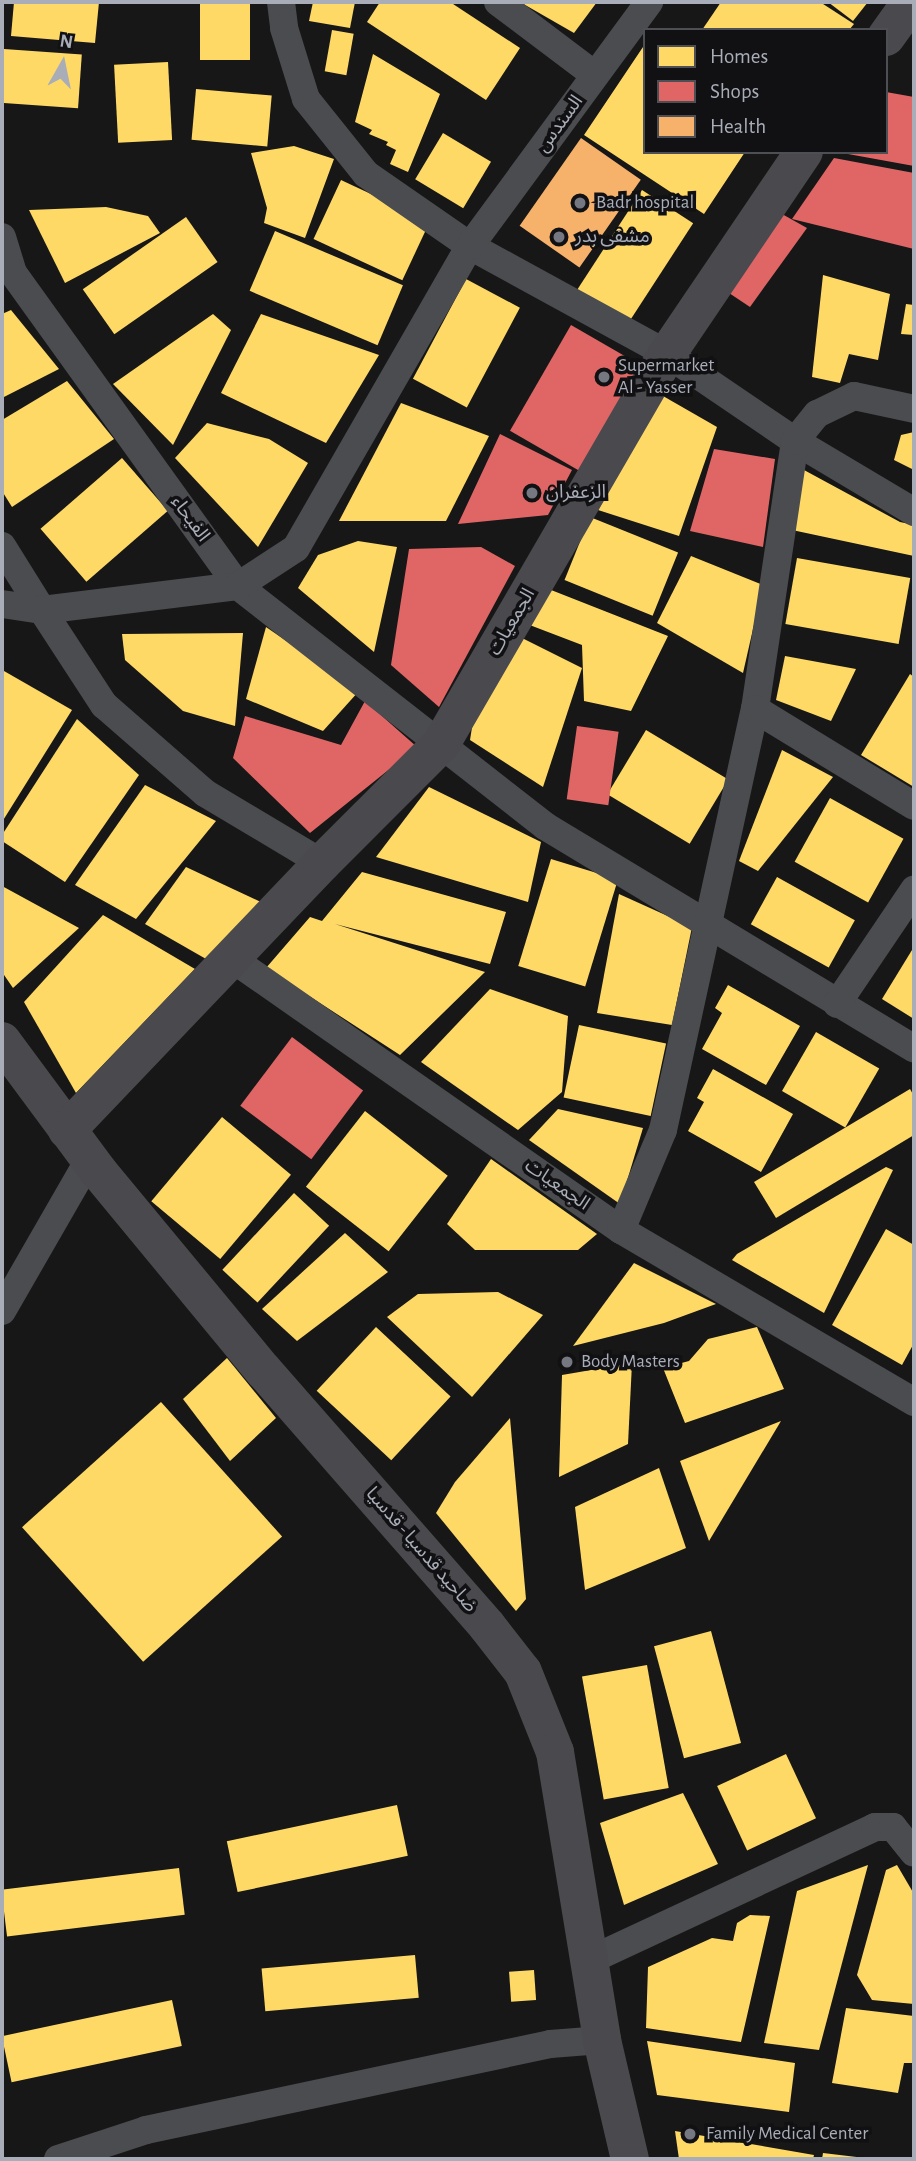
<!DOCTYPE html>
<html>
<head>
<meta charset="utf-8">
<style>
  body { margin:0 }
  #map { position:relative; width:916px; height:2161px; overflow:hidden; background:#171717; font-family:"Alegreya Sans","Noto Sans Arabic",sans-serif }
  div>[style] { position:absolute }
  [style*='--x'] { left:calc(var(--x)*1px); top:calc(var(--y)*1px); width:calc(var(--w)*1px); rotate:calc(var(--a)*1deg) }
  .homes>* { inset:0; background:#ffd966; transform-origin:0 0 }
  .shops>* { inset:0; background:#e06666; transform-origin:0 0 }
  .health>* { inset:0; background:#f6b26b; transform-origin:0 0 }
  .minor>* { height:28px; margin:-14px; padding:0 14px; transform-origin:14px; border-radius:14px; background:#4b4c50 }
  .secondary>* { height:38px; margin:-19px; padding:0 19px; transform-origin:19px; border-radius:19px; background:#4a4a4e }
  .dots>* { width:19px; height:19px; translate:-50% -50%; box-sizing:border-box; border:4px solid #111113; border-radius:50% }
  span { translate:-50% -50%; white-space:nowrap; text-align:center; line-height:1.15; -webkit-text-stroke:7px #111113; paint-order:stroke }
  .street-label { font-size:19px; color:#a8adb8 }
  .poi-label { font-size:19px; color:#a8adb8 }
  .left { translate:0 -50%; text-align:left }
  .frame { position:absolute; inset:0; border:4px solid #a8adb8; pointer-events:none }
  .legend { position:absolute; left:643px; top:28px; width:245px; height:126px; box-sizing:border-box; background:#111113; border:2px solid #4d4f55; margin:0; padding:9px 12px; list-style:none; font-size:21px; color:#a8adb8 }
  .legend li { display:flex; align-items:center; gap:14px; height:35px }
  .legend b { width:35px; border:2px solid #4d4f55 }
  .north { position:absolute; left:28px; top:28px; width:70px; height:70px; -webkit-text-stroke:5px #111113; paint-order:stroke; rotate:9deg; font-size:19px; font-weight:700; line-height:28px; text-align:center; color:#a8adb8 }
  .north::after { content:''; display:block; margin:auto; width:24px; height:32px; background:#a8adb8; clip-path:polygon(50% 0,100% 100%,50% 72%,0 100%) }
</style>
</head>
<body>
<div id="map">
  <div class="homes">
    <i style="clip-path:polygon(14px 2px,99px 2px,95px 43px,11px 36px)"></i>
    <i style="left:200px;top:2px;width:50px;height:58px"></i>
    <i style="clip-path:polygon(313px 2px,355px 2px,350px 28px,309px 21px)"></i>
    <i style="clip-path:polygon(380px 2px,450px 2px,520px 48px,486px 100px,367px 22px)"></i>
    <i style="clip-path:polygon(520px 2px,597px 2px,574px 33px)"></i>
    <i style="clip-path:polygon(721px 2px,820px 2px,854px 24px,849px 30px,702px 30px)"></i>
    <i style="clip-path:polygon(828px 2px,868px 2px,853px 21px)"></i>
    <i style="left:332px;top:30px;width:22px;height:42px;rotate:10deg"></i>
    <i style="clip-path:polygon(645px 44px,645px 152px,745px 152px,704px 214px,584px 135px)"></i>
    <i style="left:4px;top:49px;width:78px;height:54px;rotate:4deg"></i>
    <i style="clip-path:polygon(373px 54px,440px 94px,408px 172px,390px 164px,396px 150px,386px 145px,388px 142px,369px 134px,372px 130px,355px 122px)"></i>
    <i style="left:168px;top:62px;width:78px;height:54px;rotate:87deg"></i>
    <i style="left:196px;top:89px;width:76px;height:51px;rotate:5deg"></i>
    <i style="left:443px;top:133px;width:56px;height:54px;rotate:31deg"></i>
    <i style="clip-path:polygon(294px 146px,334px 159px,305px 238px,264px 223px,267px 208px,251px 153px)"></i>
    <i style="left:341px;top:180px;width:98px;height:65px;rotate:25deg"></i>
    <i style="left:642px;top:190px;width:61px;height:119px;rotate:33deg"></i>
    <i style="clip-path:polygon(106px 207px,148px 216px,160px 233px,65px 283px,29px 210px)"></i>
    <i style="left:186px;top:217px;width:55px;height:126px;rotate:55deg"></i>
    <i style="left:275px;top:231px;width:139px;height:65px;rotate:23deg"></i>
    <i style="clip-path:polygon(823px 275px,890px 294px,878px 360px,849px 354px,840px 383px,812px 377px)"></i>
    <i style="left:466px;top:279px;width:61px;height:113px;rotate:28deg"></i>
    <i style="clip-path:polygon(906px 304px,914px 305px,914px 335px,901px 334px)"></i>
    <i style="clip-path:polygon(11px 310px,59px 369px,2px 398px,2px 314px)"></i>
    <i style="clip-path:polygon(213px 314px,231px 330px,173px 445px,113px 384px)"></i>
    <i style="clip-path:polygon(261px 314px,379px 355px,326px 443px,221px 393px)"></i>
    <i style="clip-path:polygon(67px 381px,114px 439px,12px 507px,2px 491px,2px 420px)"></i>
    <i style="clip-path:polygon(663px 396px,717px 427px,679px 536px,598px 510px)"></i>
    <i style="clip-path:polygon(401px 403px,489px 436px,446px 521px,339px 521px)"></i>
    <i style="clip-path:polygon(207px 423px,269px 439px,308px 463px,258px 547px,175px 458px)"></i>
    <i style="clip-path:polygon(914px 432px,914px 470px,894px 460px,901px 435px)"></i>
    <i style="left:122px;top:458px;width:70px;height:108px;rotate:49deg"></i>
    <i style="clip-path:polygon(804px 470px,900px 522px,914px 525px,914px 556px,792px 530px)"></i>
    <i style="left:590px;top:517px;width:95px;height:68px;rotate:22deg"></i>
    <i style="clip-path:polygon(358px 541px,397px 547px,374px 652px,298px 588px,318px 555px)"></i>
    <i style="clip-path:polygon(691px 556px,763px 585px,743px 673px,657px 623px)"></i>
    <i style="left:797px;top:558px;width:115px;height:67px;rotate:10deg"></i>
    <i style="clip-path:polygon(546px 588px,668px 636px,631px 711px,584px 701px,582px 645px,527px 624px)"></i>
    <i style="clip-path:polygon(266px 627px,359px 691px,323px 731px,246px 699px)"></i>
    <i style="clip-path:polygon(243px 633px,235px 726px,183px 711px,125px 660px,122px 634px)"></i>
    <i style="clip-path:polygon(522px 638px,582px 668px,543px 787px,470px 740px,474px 715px)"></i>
    <i style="clip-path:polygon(785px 656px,856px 669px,831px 721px,776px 700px)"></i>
    <i style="clip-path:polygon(4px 671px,72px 710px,2px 822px,2px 674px)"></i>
    <i style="clip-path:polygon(910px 674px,914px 677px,914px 787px,861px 755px)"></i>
    <i style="clip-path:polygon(77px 719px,139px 775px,65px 882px,2px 841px,2px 835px)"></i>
    <i style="left:646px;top:730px;width:96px;height:75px;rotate:31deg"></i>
    <i style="clip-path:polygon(782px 750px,833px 777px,758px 871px,739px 861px)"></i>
    <i style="clip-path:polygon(145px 785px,216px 821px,136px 919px,75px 885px)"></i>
    <i style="clip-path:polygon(429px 787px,541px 842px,528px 902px,376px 857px)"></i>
    <i style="left:830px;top:798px;width:84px;height:73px;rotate:29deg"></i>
    <i style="left:551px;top:859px;width:70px;height:112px;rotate:17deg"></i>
    <i style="clip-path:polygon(186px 867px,263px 903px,213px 963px,145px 924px)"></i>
    <i style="clip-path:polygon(362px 872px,506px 912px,490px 964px,335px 924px,485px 972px,400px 1055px,266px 968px,310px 917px,322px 921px)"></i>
    <i style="left:777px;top:877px;width:89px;height:54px;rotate:29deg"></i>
    <i style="clip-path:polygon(2px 886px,79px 928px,13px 988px,2px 972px)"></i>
    <i style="clip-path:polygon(619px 894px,692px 927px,672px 1025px,597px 1013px)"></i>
    <i style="clip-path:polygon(103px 915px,195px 969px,76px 1093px,24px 1002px)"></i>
    <i style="clip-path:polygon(912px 950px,914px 951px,914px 1019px,882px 999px)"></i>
    <i style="clip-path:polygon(728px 985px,800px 1026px,766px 1085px,702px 1049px,722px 1013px,715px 1008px)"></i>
    <i style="clip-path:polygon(490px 989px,568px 1016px,562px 1092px,518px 1130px,421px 1062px)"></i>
    <i style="left:579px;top:1025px;width:89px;height:74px;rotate:12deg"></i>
    <i style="left:816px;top:1032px;width:73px;height:68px;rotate:30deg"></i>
    <i style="clip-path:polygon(713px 1069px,793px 1114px,761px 1172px,688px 1131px,704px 1102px,697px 1098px)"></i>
    <i style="clip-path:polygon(910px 1089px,914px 1096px,914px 1135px,776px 1218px,754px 1182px)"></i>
    <i style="clip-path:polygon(558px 1109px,643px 1128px,620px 1204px,529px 1140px)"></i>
    <i style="left:365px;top:1111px;width:105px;height:96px;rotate:38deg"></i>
    <i style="left:222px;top:1117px;width:90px;height:110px;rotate:40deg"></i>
    <i style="clip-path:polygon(491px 1159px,597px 1234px,578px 1250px,475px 1250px,447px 1224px)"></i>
    <i style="clip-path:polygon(886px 1167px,893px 1170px,824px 1313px,732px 1260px,737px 1254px)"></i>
    <i style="left:294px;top:1193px;width:48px;height:105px;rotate:43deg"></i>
    <i style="clip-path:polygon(886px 1229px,914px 1245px,914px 1343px,902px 1365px,832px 1325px)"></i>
    <i style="clip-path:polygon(345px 1233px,388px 1272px,297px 1341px,262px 1309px)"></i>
    <i style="clip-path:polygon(634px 1263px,716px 1304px,664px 1323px,573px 1346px)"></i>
    <i style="clip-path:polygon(498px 1292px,543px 1315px,472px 1397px,387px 1317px,418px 1294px)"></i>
    <i style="left:376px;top:1327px;width:102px;height:87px;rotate:43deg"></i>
    <i style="clip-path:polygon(757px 1327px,784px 1389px,685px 1423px,663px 1368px,689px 1361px,708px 1339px)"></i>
    <i style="clip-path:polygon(227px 1358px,276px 1418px,230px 1461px,183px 1399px)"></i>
    <i style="clip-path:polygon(632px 1363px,628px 1444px,559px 1477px,562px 1375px)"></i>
    <i style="left:161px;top:1402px;width:181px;height:187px;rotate:48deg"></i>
    <i style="clip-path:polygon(510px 1418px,526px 1599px,516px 1611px,436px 1513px,455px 1482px)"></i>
    <i style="clip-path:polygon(781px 1421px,709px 1541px,680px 1461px)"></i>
    <i style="clip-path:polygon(659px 1468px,686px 1548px,585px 1590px,575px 1507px)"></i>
    <i style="left:711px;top:1631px;width:116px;height:59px;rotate:75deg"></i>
    <i style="left:647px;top:1665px;width:125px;height:66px;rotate:80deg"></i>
    <i style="left:786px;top:1754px;width:71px;height:76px;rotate:65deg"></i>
    <i style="clip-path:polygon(683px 1793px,718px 1864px,624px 1905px,600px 1823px)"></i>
    <i style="left:397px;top:1805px;width:52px;height:174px;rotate:78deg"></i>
    <i style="clip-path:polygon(868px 1865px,819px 2050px,764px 2043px,797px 1891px)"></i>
    <i style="clip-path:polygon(897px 1865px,914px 1894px,914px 2004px,872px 2000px,857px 1975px,886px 1870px)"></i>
    <i style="left:179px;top:1868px;width:47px;height:179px;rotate:83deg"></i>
    <i style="clip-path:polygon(750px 1915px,770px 1916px,741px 2042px,646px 2028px,648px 1967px,712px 1938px,733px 1941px,737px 1923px)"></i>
    <i style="left:415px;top:1955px;width:43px;height:154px;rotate:85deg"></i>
    <i style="left:534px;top:1970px;width:30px;height:25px;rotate:86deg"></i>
    <i style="left:172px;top:2000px;width:47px;height:174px;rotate:78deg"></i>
    <i style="clip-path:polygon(846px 2008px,914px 2016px,914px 2063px,904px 2063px,898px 2093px,832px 2083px)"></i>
    <i style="clip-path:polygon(647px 2041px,795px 2063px,789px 2112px,657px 2095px)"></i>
    <i style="clip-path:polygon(675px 2131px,814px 2155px,813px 2159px,679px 2159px)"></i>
    <i style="clip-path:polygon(823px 2153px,865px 2158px,865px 2159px,822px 2159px)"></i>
  </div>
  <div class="shops">
    <i style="clip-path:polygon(886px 92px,914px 97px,914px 166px,848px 154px,886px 152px)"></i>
    <i style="clip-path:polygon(834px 158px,914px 173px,914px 249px,792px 219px)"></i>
    <i style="clip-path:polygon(782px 214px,807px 228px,750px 307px,723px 289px)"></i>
    <i style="left:571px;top:325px;width:80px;height:122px;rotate:30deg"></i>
    <i style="clip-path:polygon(500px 434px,572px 470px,548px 515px,458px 524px)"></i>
    <i style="clip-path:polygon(714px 449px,775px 459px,763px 547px,690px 531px)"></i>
    <i style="clip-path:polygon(481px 547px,515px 566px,439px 707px,391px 665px,409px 549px)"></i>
    <i style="clip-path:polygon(365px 701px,417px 747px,310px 833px,233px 758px,245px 716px,341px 745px)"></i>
    <i style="left:577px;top:726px;width:42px;height:74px;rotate:8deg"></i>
    <i style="left:292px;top:1037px;width:89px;height:86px;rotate:37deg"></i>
  </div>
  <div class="health">
    <i style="left:581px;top:138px;width:73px;height:107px;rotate:35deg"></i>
  </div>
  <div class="minor">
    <i style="--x:281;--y:2;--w:26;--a:83"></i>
    <i style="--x:284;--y:28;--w:74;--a:72.8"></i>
    <i style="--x:306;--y:99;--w:96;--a:51.3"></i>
    <i style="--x:366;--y:174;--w:126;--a:34.7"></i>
    <i style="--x:470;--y:246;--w:225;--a:28.7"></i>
    <i style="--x:667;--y:354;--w:155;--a:34.2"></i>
    <i style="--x:795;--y:441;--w:139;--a:30.8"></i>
    <i style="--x:498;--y:2;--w:121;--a:37"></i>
    <i style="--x:2;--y:237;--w:38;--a:73"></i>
    <i style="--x:13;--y:273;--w:385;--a:54.3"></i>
    <i style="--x:238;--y:586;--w:390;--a:38"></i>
    <i style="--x:545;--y:826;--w:431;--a:31.1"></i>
    <i style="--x:2;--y:546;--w:75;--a:58"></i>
    <i style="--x:2;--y:604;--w:40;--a:8.5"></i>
    <i style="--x:755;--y:709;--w:271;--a:-81.5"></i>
    <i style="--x:795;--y:441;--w:35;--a:-51"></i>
    <i style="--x:817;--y:414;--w:41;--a:-25.9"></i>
    <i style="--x:854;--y:396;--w:61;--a:12.2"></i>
    <i style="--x:322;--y:863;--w:136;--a:-149.1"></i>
    <i style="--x:205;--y:793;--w:134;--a:-138.9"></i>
    <i style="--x:104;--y:705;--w:113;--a:-123.1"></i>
    <i style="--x:42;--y:610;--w:197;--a:-7"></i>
    <i style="--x:238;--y:586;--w:69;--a:-33.2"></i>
    <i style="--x:296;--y:548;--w:349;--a:-60.1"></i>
    <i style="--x:470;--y:246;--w:303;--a:-53.7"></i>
    <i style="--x:231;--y:958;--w:475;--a:34.9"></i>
    <i style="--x:621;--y:1230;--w:340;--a:30.4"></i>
    <i style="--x:837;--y:1004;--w:138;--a:-56"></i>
    <i style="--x:621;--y:1230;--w:108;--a:-67.2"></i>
    <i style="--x:663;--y:1130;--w:431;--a:-77.7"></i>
    <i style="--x:755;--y:709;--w:186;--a:31.4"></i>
    <i style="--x:2;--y:1311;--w:174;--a:-60.1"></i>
    <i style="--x:588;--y:1961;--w:317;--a:-25"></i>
    <i style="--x:875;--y:1827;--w:18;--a:0"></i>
    <i style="--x:893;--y:1827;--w:33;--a:51"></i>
    <i style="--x:58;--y:2159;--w:93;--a:-18.2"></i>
    <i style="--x:146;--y:2130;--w:413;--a:-12"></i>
    <i style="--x:550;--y:2044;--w:52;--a:-4.4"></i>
  </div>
  <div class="secondary">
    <i style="--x:886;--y:37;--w:43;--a:-54.5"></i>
    <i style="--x:2;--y:1041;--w:163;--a:53.5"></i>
    <i style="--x:99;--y:1172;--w:257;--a:50.4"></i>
    <i style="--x:263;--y:1370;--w:340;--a:48.8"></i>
    <i style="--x:487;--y:1626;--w:58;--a:52"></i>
    <i style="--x:523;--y:1672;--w:86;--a:68.2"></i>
    <i style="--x:555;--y:1752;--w:292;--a:80.7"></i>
    <i style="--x:602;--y:2040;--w:122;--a:76.8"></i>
    <i style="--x:67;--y:1130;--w:369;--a:-46.3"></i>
    <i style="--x:322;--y:863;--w:168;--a:-45"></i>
    <i style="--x:441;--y:744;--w:451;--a:-59.9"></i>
    <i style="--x:667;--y:354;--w:244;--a:-55.9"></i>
  </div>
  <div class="dots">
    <i style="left:580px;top:203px;background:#757880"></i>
    <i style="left:559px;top:237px;background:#757880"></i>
    <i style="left:604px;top:377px;background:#757880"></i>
    <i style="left:532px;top:493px;background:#757880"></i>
    <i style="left:567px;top:1362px;background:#757880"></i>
    <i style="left:690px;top:2134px;background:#757880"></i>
  </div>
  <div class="street-label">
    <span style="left:560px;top:124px;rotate:-54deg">السندس</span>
    <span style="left:190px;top:519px;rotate:54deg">الفيحاء</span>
    <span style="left:512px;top:622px;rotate:-60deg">الجمعيات</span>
    <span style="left:557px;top:1185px;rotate:35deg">الجمعيات</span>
    <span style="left:421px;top:1550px;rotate:49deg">ضاحيد قدسيا - قدسيا</span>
  </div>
  <div class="poi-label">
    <span class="left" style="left:596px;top:203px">Badr hospital</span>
    <span class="left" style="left:575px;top:237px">مشفى بدر</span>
    <span class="left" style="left:618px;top:377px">Supermarket<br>Al - Yasser</span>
    <span class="left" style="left:546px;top:493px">الزعفران</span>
    <span class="left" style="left:581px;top:1362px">Body Masters</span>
    <span class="left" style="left:706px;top:2134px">Family Medical Center</span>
  </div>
  <div class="frame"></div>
  <ul class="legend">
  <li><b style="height:19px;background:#ffd966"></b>Homes</li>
  <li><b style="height:19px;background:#e06666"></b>Shops</li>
  <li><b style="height:19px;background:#f6b26b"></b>Health</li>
  </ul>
  <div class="north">N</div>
</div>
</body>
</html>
